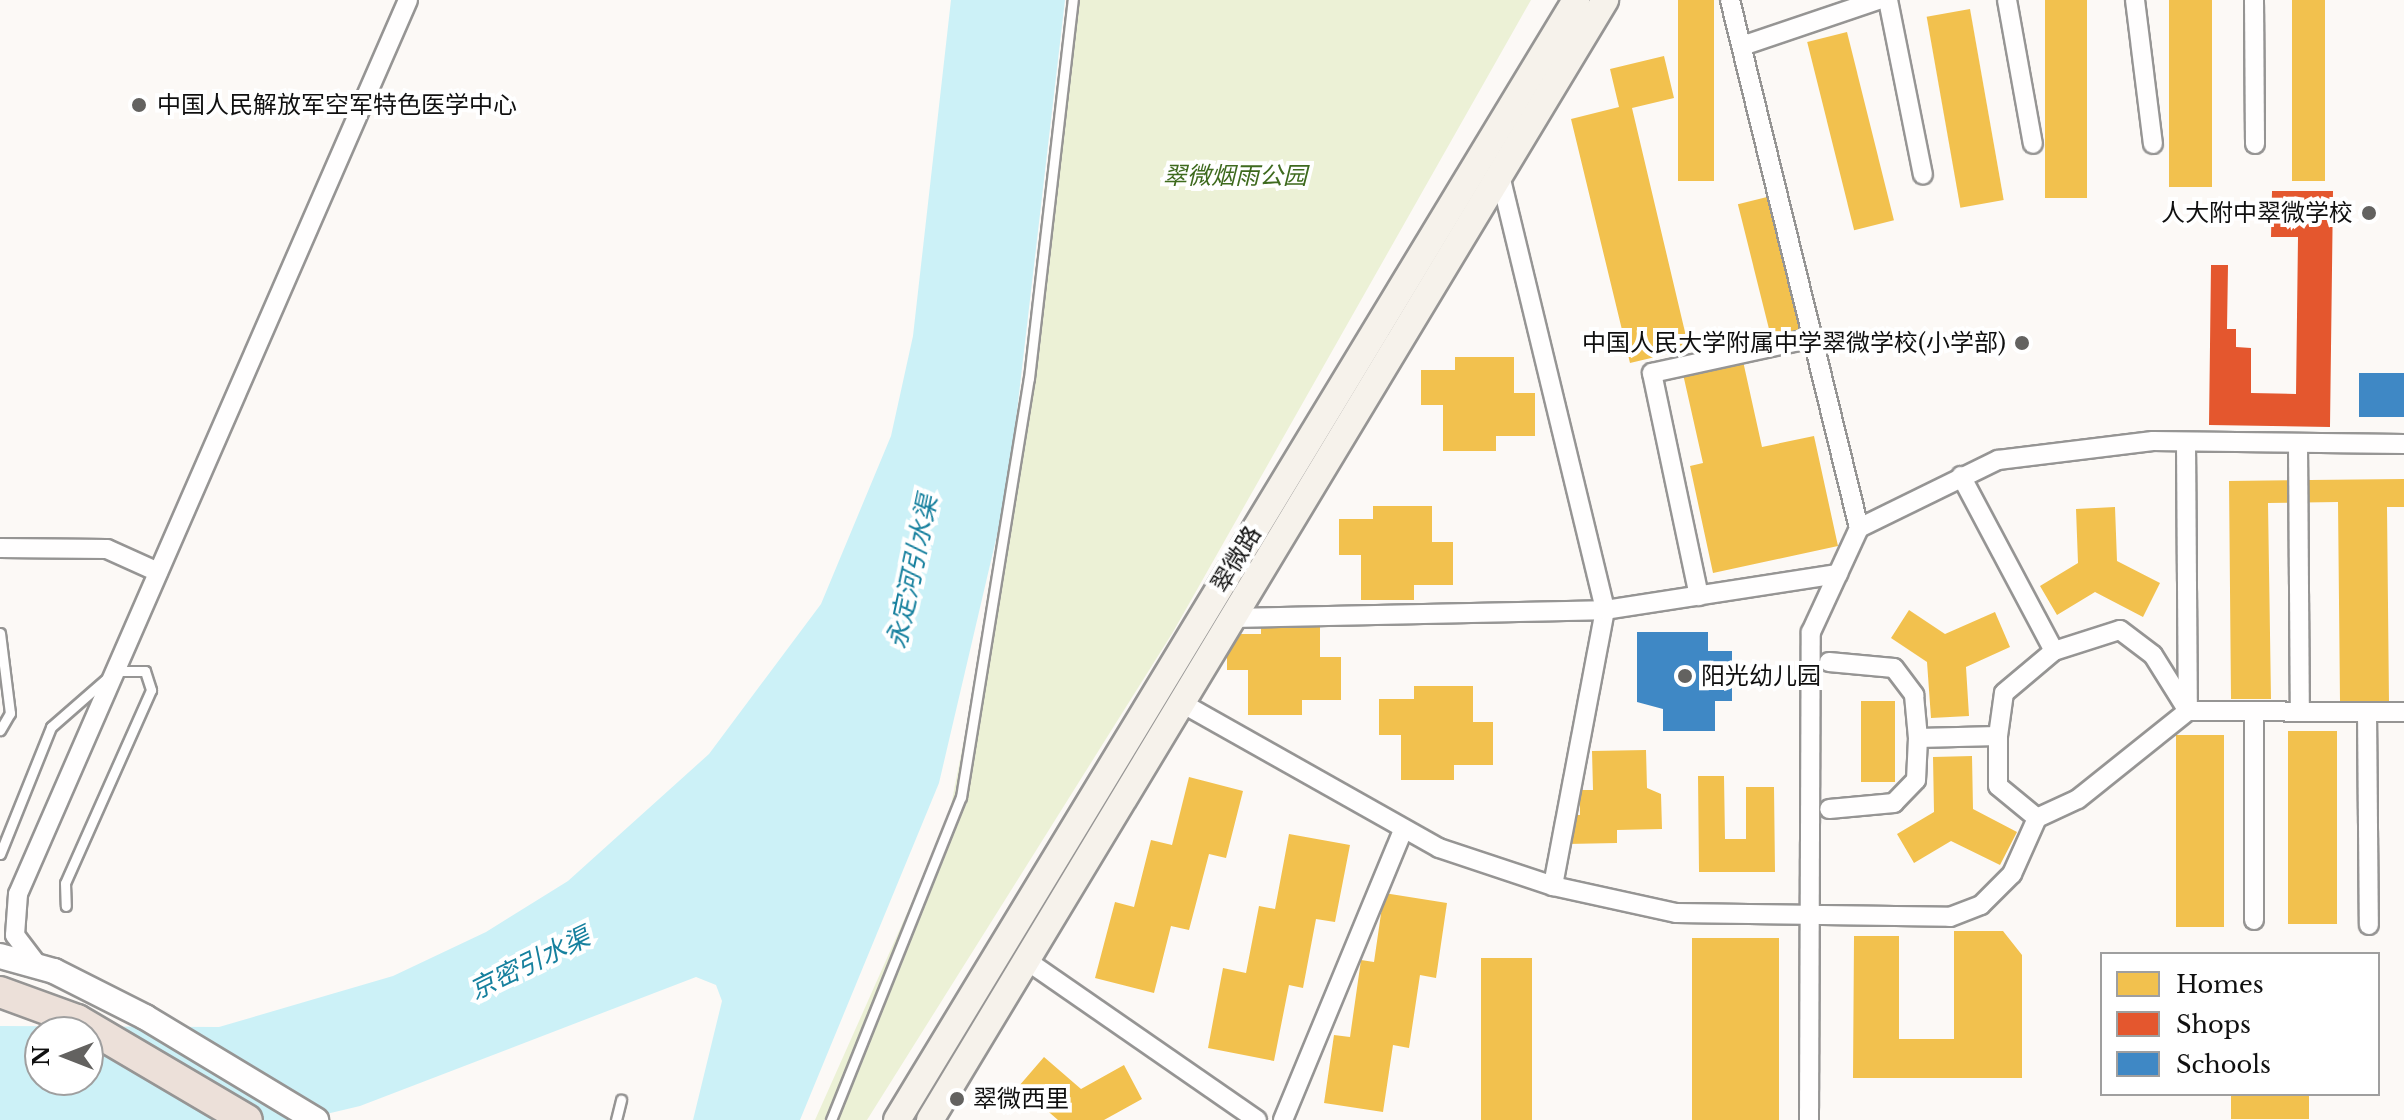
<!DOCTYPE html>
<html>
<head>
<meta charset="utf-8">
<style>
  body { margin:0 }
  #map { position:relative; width:2404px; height:1120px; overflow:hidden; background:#fcf9f6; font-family:"Libre Baskerville","Noto Sans SC",serif }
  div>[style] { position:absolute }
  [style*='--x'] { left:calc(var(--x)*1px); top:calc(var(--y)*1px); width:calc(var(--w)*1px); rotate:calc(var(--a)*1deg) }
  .green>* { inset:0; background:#ecf1d6 }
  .water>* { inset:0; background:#ccf1f7 }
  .homes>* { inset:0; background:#f2c14e; transform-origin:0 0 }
  .shops>* { inset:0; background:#e4572e }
  .schools>* { inset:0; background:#3f88c5; transform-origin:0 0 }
  .roads { filter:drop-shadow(2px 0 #969594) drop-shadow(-2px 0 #969594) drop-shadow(0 2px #969594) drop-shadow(0 -2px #969594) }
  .service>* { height:9px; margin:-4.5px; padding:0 4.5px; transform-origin:4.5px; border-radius:4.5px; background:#fffefe }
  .minor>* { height:18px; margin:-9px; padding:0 9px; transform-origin:9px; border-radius:9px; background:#fffefe }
  .tertiary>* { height:24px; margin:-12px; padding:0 12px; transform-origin:12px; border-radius:12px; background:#fffefe }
  .secondary>* { height:26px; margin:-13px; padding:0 13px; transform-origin:13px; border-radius:13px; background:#f6f2eb }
  .trunk>* { height:30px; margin:-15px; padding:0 15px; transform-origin:15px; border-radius:15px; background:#ece0d9 }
  .dots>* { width:22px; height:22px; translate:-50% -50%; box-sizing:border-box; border:4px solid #fff; border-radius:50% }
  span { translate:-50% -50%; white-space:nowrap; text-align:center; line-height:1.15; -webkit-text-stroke:8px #fff; paint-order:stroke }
  .poi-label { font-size:24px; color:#101010 }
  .left { translate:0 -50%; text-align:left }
  .right { translate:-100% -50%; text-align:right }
  .park-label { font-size:24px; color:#3e6a1e; font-style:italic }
  .street-label { font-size:24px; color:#101010 }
  .water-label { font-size:26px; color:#16809e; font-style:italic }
  .legend { position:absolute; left:2100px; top:952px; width:280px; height:144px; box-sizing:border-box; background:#fff; border:2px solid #9f9f9f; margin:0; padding:10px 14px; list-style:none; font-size:24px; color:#101010 }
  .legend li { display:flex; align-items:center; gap:16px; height:40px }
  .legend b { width:40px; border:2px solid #9f9f9f }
  .north { position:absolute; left:24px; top:1016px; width:80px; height:80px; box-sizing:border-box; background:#fff; border:2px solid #9f9f9f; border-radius:50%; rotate:270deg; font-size:22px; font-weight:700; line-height:32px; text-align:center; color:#101010 }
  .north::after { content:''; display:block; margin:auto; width:28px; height:36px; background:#636260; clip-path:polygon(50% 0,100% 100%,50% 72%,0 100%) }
</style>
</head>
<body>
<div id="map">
  <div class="green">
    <i style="clip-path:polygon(1078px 0,1531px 0,1173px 632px,867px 1120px,815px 1120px,948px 821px,1038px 362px)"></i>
  </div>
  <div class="water">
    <i style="clip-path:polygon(evenodd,951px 0,1065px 0,1008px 488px,939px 783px,800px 1120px,693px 1120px,722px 1001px,716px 985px,696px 977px,360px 1106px,301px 1120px,0 1120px,0 1026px,219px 1027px,393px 976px,486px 932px,568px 881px,709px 754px,821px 604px,891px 436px,913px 336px,951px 0,40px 1032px,88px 1032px,88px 1080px,40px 1080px,40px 1032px)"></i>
  </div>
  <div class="homes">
    <i style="left:1678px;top:0;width:36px;height:181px"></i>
    <i style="left:2045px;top:0;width:42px;height:198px"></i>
    <i style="left:2169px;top:0;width:43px;height:187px"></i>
    <i style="left:2292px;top:0;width:33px;height:181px"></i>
    <i style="left:1970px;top:9px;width:194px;height:44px;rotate:80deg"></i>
    <i style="left:1847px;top:32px;width:194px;height:41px;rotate:76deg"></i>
    <i style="clip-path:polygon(1664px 56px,1674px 98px,1632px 108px,1689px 349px,1630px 363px,1571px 119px,1619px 107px,1610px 69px)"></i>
    <i style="left:1767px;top:197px;width:137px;height:30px;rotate:76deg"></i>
    <i style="clip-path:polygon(1455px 357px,1514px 357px,1514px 393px,1535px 393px,1535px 436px,1496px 436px,1496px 451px,1443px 451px,1443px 405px,1421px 405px,1421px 370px,1455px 370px)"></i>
    <i style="clip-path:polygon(1743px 361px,1762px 447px,1814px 436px,1838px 546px,1713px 573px,1690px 466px,1703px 463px,1683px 374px)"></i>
    <i style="clip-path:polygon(2404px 479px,2404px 507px,2387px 507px,2389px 702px,2340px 702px,2338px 502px,2268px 503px,2271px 699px,2231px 699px,2229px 481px)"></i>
    <i style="clip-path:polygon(1373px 506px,1432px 506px,1432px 542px,1453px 542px,1453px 585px,1414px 585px,1414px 600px,1361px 600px,1361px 555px,1339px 555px,1339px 519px,1373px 519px)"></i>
    <i style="clip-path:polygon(2115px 507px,2117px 561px,2160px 583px,2143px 617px,2095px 592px,2057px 615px,2040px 586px,2078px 563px,2076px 509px)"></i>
    <i style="clip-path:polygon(1909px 610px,1945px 634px,1995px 612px,2010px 647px,1966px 667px,1969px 716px,1931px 718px,1927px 662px,1891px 638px)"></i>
    <i style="clip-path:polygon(1261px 621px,1320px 621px,1320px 657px,1341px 657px,1341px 700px,1302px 700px,1302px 715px,1248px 715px,1248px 670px,1227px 670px,1227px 634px,1261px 634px)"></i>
    <i style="clip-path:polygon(1414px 686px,1473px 686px,1473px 722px,1493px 722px,1493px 765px,1454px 765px,1454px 780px,1401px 780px,1401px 735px,1379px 735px,1379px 699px,1414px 699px)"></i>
    <i style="left:1861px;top:701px;width:34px;height:81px"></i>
    <i style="left:2288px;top:731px;width:49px;height:193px"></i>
    <i style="left:2176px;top:735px;width:48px;height:192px"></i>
    <i style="clip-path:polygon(1646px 750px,1647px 788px,1661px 794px,1662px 829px,1617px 830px,1617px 843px,1567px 844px,1567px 815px,1580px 815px,1580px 790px,1593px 790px,1592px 751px)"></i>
    <i style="clip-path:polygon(1972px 756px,1973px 809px,2017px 832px,2000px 865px,1951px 841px,1914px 863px,1897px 834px,1934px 812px,1933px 757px)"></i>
    <i style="clip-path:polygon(1698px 776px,1724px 776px,1725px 839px,1746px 839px,1746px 787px,1774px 787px,1775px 872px,1699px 872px)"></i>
    <i style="clip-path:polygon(1189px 777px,1243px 791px,1226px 858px,1209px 854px,1189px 930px,1171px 926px,1154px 993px,1095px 978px,1115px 902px,1134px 907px,1151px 840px,1172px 845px)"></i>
    <i style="clip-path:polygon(1289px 834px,1350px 845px,1335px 922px,1316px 919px,1303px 988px,1289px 985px,1274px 1061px,1208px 1048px,1223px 968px,1246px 973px,1259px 906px,1275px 909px)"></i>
    <i style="clip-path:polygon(1384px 893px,1447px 903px,1436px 978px,1420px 975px,1409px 1048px,1393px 1045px,1383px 1112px,1324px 1103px,1334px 1035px,1350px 1037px,1361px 960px,1374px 962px)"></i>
    <i style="clip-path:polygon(1954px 931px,2003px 931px,2022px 955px,2022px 1078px,1853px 1078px,1854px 936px,1899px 936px,1899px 1039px,1954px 1039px)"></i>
    <i style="left:1692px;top:938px;width:87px;height:182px"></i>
    <i style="left:1481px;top:958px;width:51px;height:162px"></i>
    <i style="clip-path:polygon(1044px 1057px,1081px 1089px,1124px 1065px,1142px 1099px,1104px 1120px,1058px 1120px,1019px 1086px)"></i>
    <i style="left:2231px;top:1094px;width:78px;height:25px"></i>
  </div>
  <div class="shops">
    <i style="clip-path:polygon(2272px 191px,2333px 191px,2330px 427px,2209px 425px,2211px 265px,2228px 265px,2227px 329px,2236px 329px,2236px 347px,2251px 348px,2251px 393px,2296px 394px,2298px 237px,2271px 237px)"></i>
  </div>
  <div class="schools">
    <i style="left:2404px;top:373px;width:44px;height:45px;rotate:90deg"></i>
    <i style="clip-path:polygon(1637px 632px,1708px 632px,1708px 651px,1732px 651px,1732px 701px,1715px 701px,1715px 731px,1663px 731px,1663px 709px,1637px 702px)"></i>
  </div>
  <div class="roads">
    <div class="service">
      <i style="--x:0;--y:633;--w:81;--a:82.9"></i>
      <i style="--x:10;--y:713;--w:20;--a:120"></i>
      <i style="--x:0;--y:854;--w:137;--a:-68.1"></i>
      <i style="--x:51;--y:727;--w:85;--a:-41.2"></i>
      <i style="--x:115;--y:671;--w:30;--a:0"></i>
      <i style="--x:145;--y:671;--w:20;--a:72"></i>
      <i style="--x:151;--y:690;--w:211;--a:114"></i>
      <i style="--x:65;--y:883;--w:23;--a:88"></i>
      <i style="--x:616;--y:1120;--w:21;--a:-76"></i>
      <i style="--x:831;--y:1120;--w:348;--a:-68.1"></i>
      <i style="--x:961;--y:797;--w:424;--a:-80.8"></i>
      <i style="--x:1029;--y:378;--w:381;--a:-83.4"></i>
    </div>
    <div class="minor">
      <i style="--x:1730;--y:0;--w:544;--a:76.27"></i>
      <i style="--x:1888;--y:0;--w:178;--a:78.7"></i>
      <i style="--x:2007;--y:0;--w:146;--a:79.8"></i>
      <i style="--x:2135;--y:0;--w:145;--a:82.9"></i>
      <i style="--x:2254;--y:0;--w:144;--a:89.6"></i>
      <i style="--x:1742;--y:46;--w:144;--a:-18.7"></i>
      <i style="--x:1499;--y:171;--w:452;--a:76.4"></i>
      <i style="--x:1605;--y:610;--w:281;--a:100.7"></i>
      <i style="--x:2186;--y:442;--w:269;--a:89.6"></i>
      <i style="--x:2298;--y:445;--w:267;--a:89.6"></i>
      <i style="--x:1961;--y:476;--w:198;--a:62"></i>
      <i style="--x:0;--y:548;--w:107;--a:0.5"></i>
      <i style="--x:107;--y:549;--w:56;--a:24.3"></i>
      <i style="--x:1699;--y:596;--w:228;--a:-101.9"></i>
      <i style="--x:1652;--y:373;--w:164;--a:-12.3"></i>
      <i style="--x:1230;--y:618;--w:375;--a:-1.2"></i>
      <i style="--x:1605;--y:610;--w:236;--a:-8.8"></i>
      <i style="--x:1829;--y:662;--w:65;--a:5.3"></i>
      <i style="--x:1894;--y:668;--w:34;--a:53"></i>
      <i style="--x:1914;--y:695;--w:43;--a:84.7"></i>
      <i style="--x:1918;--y:738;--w:42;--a:92.7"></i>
      <i style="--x:1916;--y:780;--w:32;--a:134"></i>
      <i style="--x:1894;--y:803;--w:65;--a:174.7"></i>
      <i style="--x:1180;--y:702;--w:297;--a:29.4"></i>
      <i style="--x:1439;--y:848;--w:120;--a:18.4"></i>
      <i style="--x:1553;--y:886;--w:126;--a:12.4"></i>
      <i style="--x:1676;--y:913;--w:274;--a:0.8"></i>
      <i style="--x:1950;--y:917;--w:33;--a:-21"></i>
      <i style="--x:1981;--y:905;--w:44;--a:-45"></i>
      <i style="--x:2012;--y:874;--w:61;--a:-65.9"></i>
      <i style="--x:2037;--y:818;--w:45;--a:-24.9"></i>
      <i style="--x:2078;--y:799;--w:141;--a:-38.7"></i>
      <i style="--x:2188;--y:711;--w:216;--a:0.3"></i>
      <i style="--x:2254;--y:712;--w:208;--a:90"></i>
      <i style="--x:2367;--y:712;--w:213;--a:89.5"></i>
      <i style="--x:1918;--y:738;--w:80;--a:-1.4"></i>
      <i style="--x:2037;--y:818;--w:50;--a:-140.6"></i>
      <i style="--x:1998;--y:786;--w:50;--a:-90"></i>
      <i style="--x:1998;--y:736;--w:43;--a:-82.1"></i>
      <i style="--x:2004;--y:693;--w:65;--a:-40"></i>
      <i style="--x:2054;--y:651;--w:69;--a:-17.7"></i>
      <i style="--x:2120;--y:630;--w:41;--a:37.1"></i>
      <i style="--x:2153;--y:655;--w:66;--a:58"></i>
      <i style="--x:1026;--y:960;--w:281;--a:34.7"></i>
      <i style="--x:36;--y:963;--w:35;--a:-127"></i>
      <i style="--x:15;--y:935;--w:41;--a:-85.8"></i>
      <i style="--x:18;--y:894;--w:975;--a:-66.43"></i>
      <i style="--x:1283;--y:1120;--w:314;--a:-67.5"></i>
      <i style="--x:1809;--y:1120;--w:488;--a:-89.8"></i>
      <i style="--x:1811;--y:632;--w:115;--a:-65.2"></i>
      <i style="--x:1859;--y:528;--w:155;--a:-26.1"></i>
      <i style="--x:1998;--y:460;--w:156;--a:-7"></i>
      <i style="--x:2153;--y:441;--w:251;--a:0.7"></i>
    </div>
    <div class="tertiary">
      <i style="--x:0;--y:956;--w:56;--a:15.5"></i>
      <i style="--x:54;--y:971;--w:102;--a:26.8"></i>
      <i style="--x:145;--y:1017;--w:200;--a:31.1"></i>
    </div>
    <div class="secondary">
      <i style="--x:897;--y:1120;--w:1310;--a:-58.77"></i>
      <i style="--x:930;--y:1120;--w:1308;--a:-58.92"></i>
    </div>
    <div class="trunk">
      <i style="--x:0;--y:992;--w:82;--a:20"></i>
      <i style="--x:77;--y:1020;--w:197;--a:30.5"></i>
    </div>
  </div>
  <div class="dots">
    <i style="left:139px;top:105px;background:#636260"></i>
    <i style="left:2369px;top:213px;background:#636260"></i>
    <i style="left:2022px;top:343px;background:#636260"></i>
    <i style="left:1685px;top:676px;background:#636260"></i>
    <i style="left:957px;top:1099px;background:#636260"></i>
  </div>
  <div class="poi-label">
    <span class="left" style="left:157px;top:105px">中国人民解放军空军特色医学中心</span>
    <span class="right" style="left:2353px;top:213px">人大附中翠微学校</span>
    <span class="right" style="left:2006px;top:343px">中国人民大学附属中学翠微学校(小学部)</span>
    <span class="left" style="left:1701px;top:676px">阳光幼儿园</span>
    <span class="left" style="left:973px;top:1099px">翠微西里</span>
  </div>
  <div class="park-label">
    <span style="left:1235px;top:176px">翠微烟雨公园</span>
  </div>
  <div class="street-label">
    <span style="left:1236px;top:559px;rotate:-59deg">翠微路</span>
  </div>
  <div class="water-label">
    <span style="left:913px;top:572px;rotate:-78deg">永定河引水渠</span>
    <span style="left:530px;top:964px;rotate:-26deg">京密引水渠</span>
  </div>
  <ul class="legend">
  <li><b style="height:22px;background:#f2c14e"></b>Homes</li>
  <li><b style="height:22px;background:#e4572e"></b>Shops</li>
  <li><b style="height:22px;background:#3f88c5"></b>Schools</li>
  </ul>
  <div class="north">N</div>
</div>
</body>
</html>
